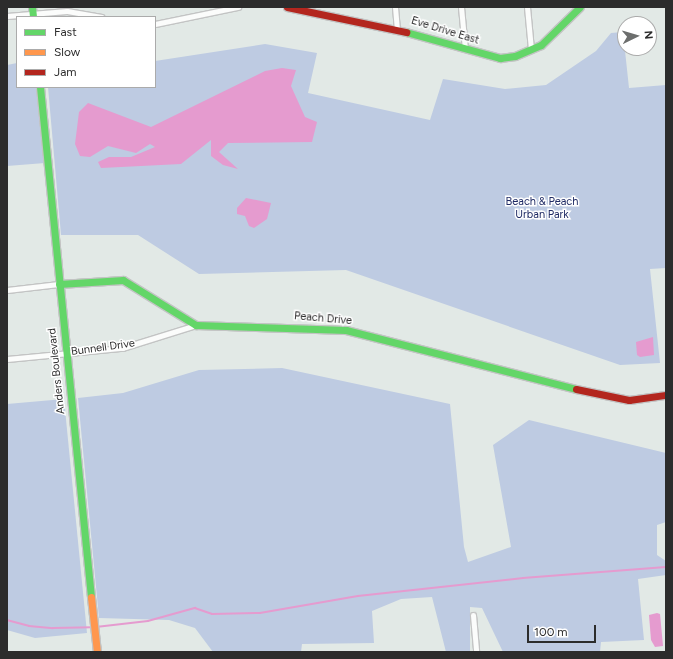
<!DOCTYPE html>
<html>
<head>
<meta charset="utf-8">
<style>
  body { margin:0 }
  #map { position:relative; width:673px; height:659px; overflow:hidden; background:#e2e9e6; font-family:Figtree,sans-serif }
  div>[style] { position:absolute }
  [style*='--x'] { left:calc(var(--x)*1px); top:calc(var(--y)*1px); width:calc(var(--w)*1px); rotate:calc(var(--a)*1deg) }
  .green>* { inset:0; background:#becbe2 }
  .water>* { inset:0; background:#e59bcf }
  .stream>* { height:1.5px; margin:-0.75px; padding:0 0.75px; transform-origin:0.75px; border-radius:0.75px; background:#e59bcf }
  .roads { filter:drop-shadow(1px 0 #c3c4c4) drop-shadow(-1px 0 #c3c4c4) drop-shadow(0 1px #c3c4c4) drop-shadow(0 -1px #c3c4c4) }
  .street>* { height:5px; margin:-2.5px; padding:0 2.5px; transform-origin:2.5px; border-radius:2.5px; background:#fbfcfb }
  .fast>* { height:7px; margin:-3.5px; padding:0 3.5px; transform-origin:3.5px; border-radius:3.5px; background:#63d668 }
  .slow>* { height:7px; margin:-3.5px; padding:0 3.5px; transform-origin:3.5px; border-radius:3.5px; background:#ff974d }
  .jam>* { height:7px; margin:-3.5px; padding:0 3.5px; transform-origin:3.5px; border-radius:3.5px; background:#b3261e }
  span { translate:-50% -50%; white-space:nowrap; text-align:center; line-height:1.15; -webkit-text-stroke:3px #fff; paint-order:stroke }
  .street-label { font-size:11px; color:#2c2c2c }
  .park-label { font-size:11px; color:#202b64 }
  .frame { position:absolute; inset:0; border:8px solid #2c2c2c; pointer-events:none }
  .legend { position:absolute; left:16px; top:16px; width:140px; height:72px; box-sizing:border-box; background:#fff; border:1px solid #ababab; margin:0; padding:5px 7px; list-style:none; font-size:12px; color:#2c2c2c }
  .legend li { display:flex; align-items:center; gap:8px; height:20px }
  .legend b { width:20px; border:1px solid #ababab }
  .north { position:absolute; left:617px; top:16px; width:40px; height:40px; box-sizing:border-box; background:#fff; border:1px solid #ababab; border-radius:50%; rotate:85deg; font-size:11px; font-weight:700; line-height:16px; text-align:center; color:#2c2c2c }
  .north::after { content:''; display:block; margin:auto; width:14px; height:18px; background:#6c6e6d; clip-path:polygon(50% 0,100% 100%,50% 72%,0 100%) }
  .scale { position:absolute; left:527px; top:625px; width:69px; height:18px; box-sizing:border-box; border:2px solid #2c2c2c; border-top:0; padding-left:5px; font-size:12px; line-height:14px; white-space:nowrap; color:#2c2c2c; -webkit-text-stroke:3px #fff; paint-order:stroke }
</style>
</head>
<body>
<div id="map">
  <div class="green">
    <i style="clip-path:polygon(623px 32px,629px 88px,666px 85px,666px 268px,650px 269px,660px 363px,620px 365px,346px 270px,199px 274px,138px 235px,61px 235px,48px 87px,155px 87px,155px 61px,265px 44px,317px 53px,308px 93px,430px 120px,443px 79px,505px 89px,546px 85px,596px 51px,611px 33px)"></i>
    <i style="clip-path:polygon(17px 63px,17px 87px,37px 87px,45px 163px,7px 166px,7px 65px)"></i>
    <i style="clip-path:polygon(282px 368px,450px 404px,464px 547px,468px 562px,511px 547px,493px 445px,529px 420px,666px 453px,666px 522px,657px 525px,657px 555px,666px 561px,666px 575px,638px 579px,644px 640px,601px 642px,600px 652px,503px 652px,482px 608px,470px 607px,470px 652px,446px 652px,432px 597px,401px 599px,372px 611px,374px 643px,302px 644px,301px 652px,213px 652px,195px 628px,169px 620px,99px 618px,78px 398px,123px 393px,199px 370px)"></i>
    <i style="clip-path:polygon(64px 399px,87px 633px,35px 638px,7px 630px,7px 404px)"></i>
  </div>
  <div class="water">
    <i style="clip-path:polygon(282px 68px,296px 70px,291px 86px,305px 117px,317px 122px,312px 142px,228px 143px,219px 152px,238px 169px,223px 165px,211px 156px,211px 140px,181px 164px,101px 168px,98px 162px,109px 157px,131px 157px,155px 147px,150px 144px,136px 153px,108px 146px,90px 157px,80px 156px,75px 144px,79px 112px,88px 103px,151px 127px,265px 71px)"></i>
    <i style="clip-path:polygon(246px 198px,271px 203px,267px 219px,254px 228px,249px 226px,245px 216px,237px 214px,237px 208px)"></i>
    <i style="clip-path:polygon(653px 337px,654px 355px,640px 357px,637px 355px,636px 342px)"></i>
    <i style="clip-path:polygon(657px 613px,660px 614px,663px 646px,655px 647px,651px 640px,649px 615px)"></i>
  </div>
  <div class="stream">
    <i style="--x:7;--y:620;--w:23;--a:15"></i>
    <i style="--x:29;--y:626;--w:24;--a:5"></i>
    <i style="--x:53;--y:628;--w:39;--a:-1"></i>
    <i style="--x:96;--y:627;--w:52;--a:-6.6"></i>
    <i style="--x:148;--y:621;--w:49;--a:-15.5"></i>
    <i style="--x:195;--y:608;--w:18;--a:19"></i>
    <i style="--x:212;--y:614;--w:48;--a:-1.2"></i>
    <i style="--x:260;--y:613;--w:99;--a:-9.8"></i>
    <i style="--x:358;--y:596;--w:166;--a:-6.2"></i>
    <i style="--x:523;--y:578;--w:143;--a:-4.4"></i>
  </div>
  <div class="roads">
    <div class="street">
      <i style="--x:395;--y:7;--w:22;--a:85"></i>
      <i style="--x:461;--y:7;--w:42;--a:84.6"></i>
      <i style="--x:527;--y:7;--w:42;--a:84.6"></i>
      <i style="--x:7;--y:16;--w:60;--a:-4.8"></i>
      <i style="--x:67;--y:11;--w:35;--a:10"></i>
      <i style="--x:155;--y:24;--w:85;--a:-11.6"></i>
      <i style="--x:7;--y:290;--w:52;--a:-6.6"></i>
      <i style="--x:7;--y:359;--w:116;--a:-5.5"></i>
      <i style="--x:122;--y:348;--w:77;--a:-17.3"></i>
      <i style="--x:473;--y:615;--w:37;--a:85"></i>
    </div>
    <div class="fast">
      <i style="--x:32;--y:7;--w:10;--a:84"></i>
      <i style="--x:406;--y:32;--w:98;--a:15.5"></i>
      <i style="--x:500;--y:58;--w:15;--a:-8"></i>
      <i style="--x:515;--y:56;--w:28;--a:-23"></i>
      <i style="--x:541;--y:45;--w:54;--a:-44.3"></i>
      <i style="--x:40;--y:87;--w:513;--a:84.29"></i>
      <i style="--x:59;--y:284;--w:64;--a:-3.6"></i>
      <i style="--x:123;--y:280;--w:86;--a:31.7"></i>
      <i style="--x:196;--y:325;--w:150;--a:1.9"></i>
      <i style="--x:346;--y:330;--w:237;--a:14.4"></i>
    </div>
    <div class="slow">
      <i style="--x:91;--y:597;--w:55;--a:83.8"></i>
    </div>
    <div class="jam">
      <i style="--x:287;--y:7;--w:122;--a:11.9"></i>
      <i style="--x:576;--y:389;--w:54;--a:11.7"></i>
      <i style="--x:629;--y:400;--w:37;--a:-8"></i>
    </div>
  </div>
  <div class="street-label">
    <span style="left:445px;top:31px;rotate:17deg">Eve Drive East</span>
    <span style="left:323px;top:319px;rotate:5deg">Peach Drive</span>
    <span style="left:103px;top:348px;rotate:-8deg">Bunnell Drive</span>
    <span style="left:57px;top:371px;rotate:-96deg">Anders Boulevard</span>
  </div>
  <div class="park-label">
    <span style="left:542px;top:209px">Beach &amp; Peach<br>Urban Park</span>
  </div>
  <div class="frame"></div>
  <ul class="legend">
  <li><b style="height:5px;background:#63d668"></b>Fast</li>
  <li><b style="height:5px;background:#ff974d"></b>Slow</li>
  <li><b style="height:5px;background:#b3261e"></b>Jam</li>
  </ul>
  <div class="north">N</div>
  <div class="scale">100 m</div>
</div>
</body>
</html>
